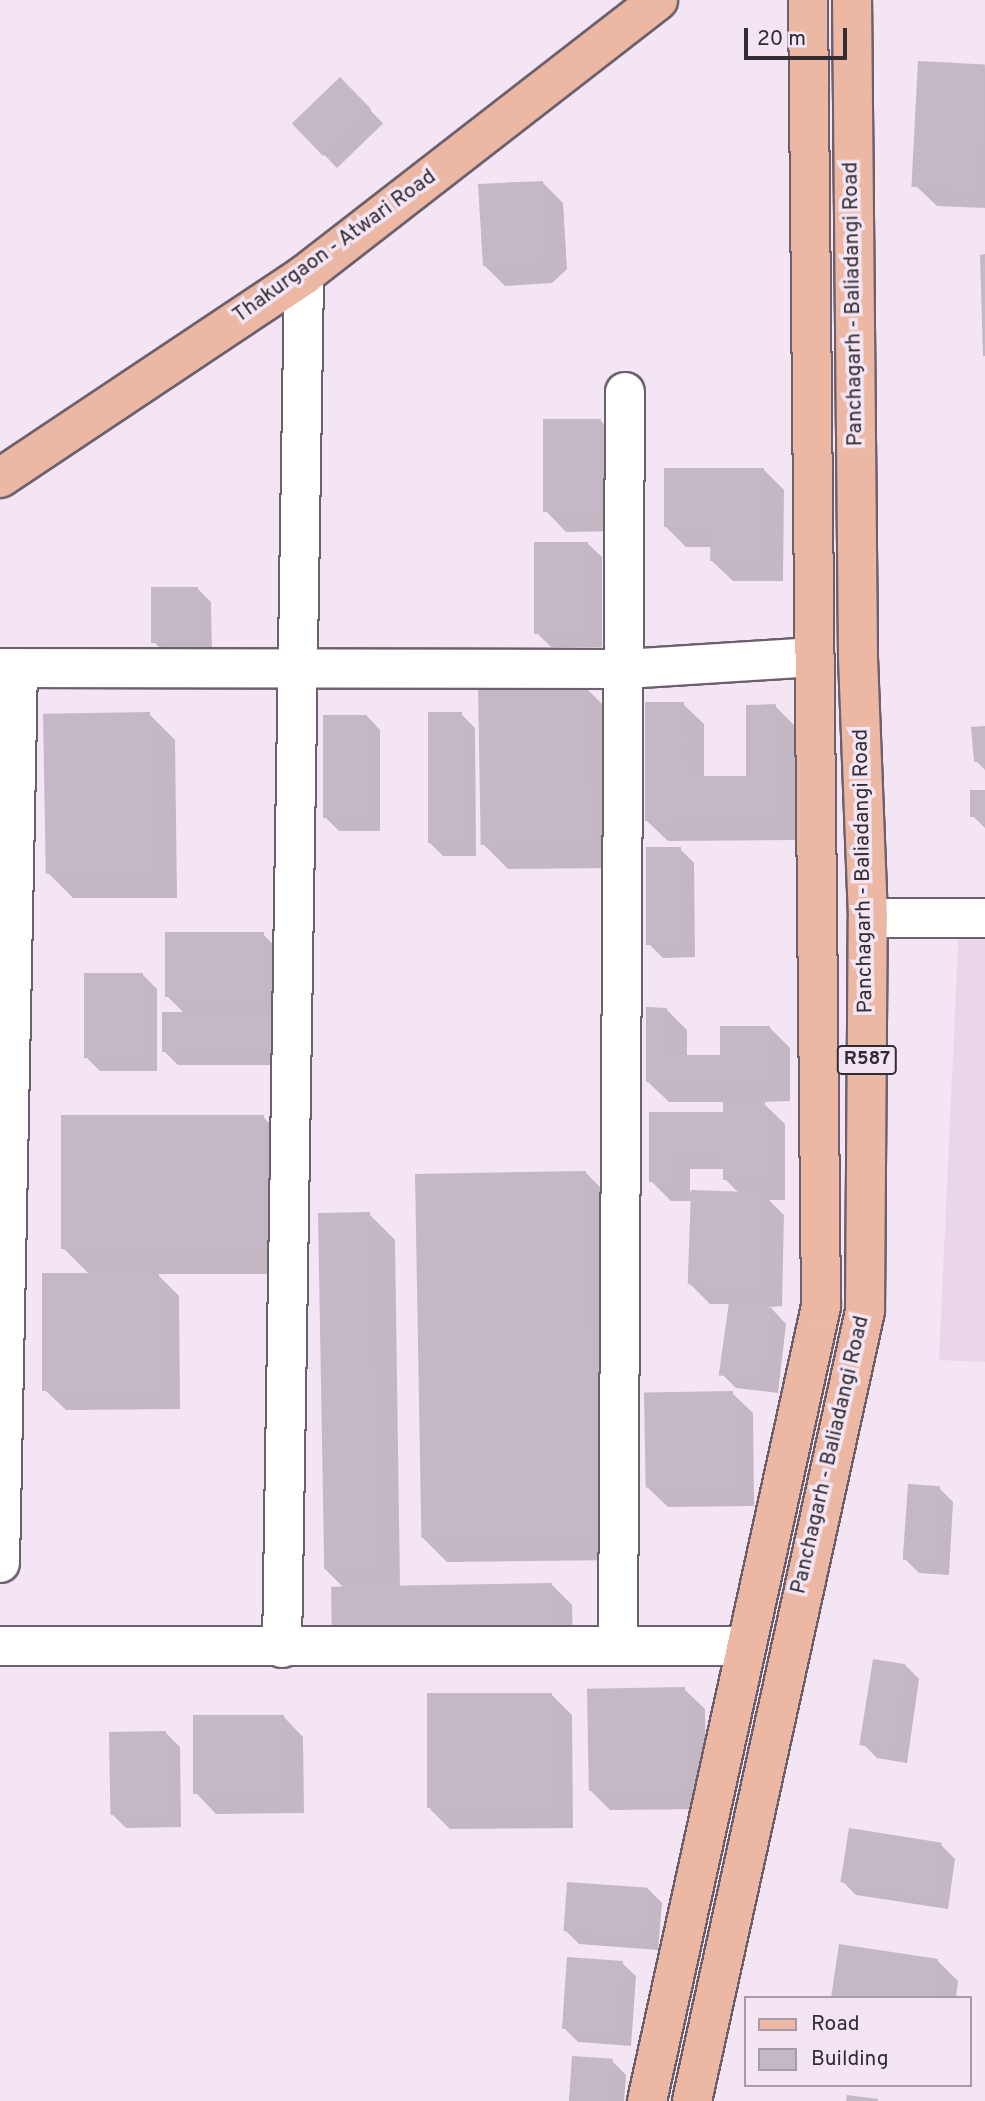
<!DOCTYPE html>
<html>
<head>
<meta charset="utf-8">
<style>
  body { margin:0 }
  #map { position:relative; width:985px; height:2101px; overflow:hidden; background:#f3e5f4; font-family:Overpass,sans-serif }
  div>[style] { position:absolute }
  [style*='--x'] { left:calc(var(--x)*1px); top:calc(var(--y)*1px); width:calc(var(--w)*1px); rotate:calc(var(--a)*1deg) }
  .built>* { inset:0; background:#e9d6eb }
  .shadow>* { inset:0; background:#0003; transform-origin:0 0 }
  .building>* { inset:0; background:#c5b8c6; transform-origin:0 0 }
  .roads { filter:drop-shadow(2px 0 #6c606d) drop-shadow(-2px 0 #6c606d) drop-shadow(0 2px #6c606d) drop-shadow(0 -2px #6c606d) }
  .minor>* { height:38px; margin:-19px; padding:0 19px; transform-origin:19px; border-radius:19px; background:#fff }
  .major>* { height:38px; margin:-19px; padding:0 19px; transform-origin:19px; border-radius:19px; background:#ecb8a3 }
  span { translate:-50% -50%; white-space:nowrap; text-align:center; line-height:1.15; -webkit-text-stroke:7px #f3e5f4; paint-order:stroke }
  .shield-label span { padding:2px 5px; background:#f3e5f4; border:2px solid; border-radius:5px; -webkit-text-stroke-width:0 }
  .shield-label { font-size:19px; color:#322d33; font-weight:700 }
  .street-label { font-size:21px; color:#322d33 }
  .legend { position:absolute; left:744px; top:1996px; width:228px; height:91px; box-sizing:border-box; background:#f3e5f4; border:2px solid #a69ba7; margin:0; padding:9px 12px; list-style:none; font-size:21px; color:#322d33 }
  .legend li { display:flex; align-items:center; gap:14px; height:35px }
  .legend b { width:35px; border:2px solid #a69ba7 }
  .scale { position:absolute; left:744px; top:28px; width:103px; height:32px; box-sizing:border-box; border:4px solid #322d33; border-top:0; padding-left:9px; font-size:21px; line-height:24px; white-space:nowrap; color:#322d33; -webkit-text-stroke:5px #f3e5f4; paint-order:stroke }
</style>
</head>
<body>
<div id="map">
  <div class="built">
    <i style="clip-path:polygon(959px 924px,985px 924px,985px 1362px,939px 1360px)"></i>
  </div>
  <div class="shadow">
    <i style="clip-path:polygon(985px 66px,985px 208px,937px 206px,916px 186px)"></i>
    <i style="left:340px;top:79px;width:62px;height:64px;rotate:46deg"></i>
    <i style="clip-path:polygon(542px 182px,563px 203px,567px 269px,552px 283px,505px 286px,484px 265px)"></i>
    <i style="clip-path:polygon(600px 420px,620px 441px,621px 531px,566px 532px,546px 511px)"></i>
    <i style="clip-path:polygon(764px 470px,784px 490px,783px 581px,733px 581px,712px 561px,712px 547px,686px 547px,665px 526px)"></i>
    <i style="clip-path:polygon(588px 544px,602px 557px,602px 647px,551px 647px,537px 633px)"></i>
    <i style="clip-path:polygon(197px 588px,211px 602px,212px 655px,168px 656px,154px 642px)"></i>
    <i style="clip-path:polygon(587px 689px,613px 715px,614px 868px,508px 869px,482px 843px)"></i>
    <i style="clip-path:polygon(683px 704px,704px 724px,704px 778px,748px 778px,775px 706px,795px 726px,797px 840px,668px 841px,647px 821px)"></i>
    <i style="clip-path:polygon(149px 714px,175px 740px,177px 898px,73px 898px,47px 872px)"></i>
    <i style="clip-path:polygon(461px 714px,475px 728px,476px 856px,443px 856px,429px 842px)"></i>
    <i style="clip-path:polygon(367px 716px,380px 730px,380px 831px,339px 831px,325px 817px)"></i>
    <i style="clip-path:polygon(985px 728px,985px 770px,976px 761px)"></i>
    <i style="clip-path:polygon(985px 791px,985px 828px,974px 817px)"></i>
    <i style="clip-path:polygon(680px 849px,694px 863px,695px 957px,663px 958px,649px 944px)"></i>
    <i style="clip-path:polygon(263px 934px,283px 955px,283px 1016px,273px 1016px,284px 1027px,284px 1065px,178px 1065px,164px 1051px,184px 1013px,167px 996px)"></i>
    <i style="clip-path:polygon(143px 975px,157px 989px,157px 1071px,100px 1071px,86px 1057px)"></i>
    <i style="clip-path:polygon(evenodd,666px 1009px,687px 1030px,687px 1057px,722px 1057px,769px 1027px,790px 1048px,790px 1101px,762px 1102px,785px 1124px,785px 1200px,769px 1200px,784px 1215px,782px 1306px,759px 1308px,773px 1310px,786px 1324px,778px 1393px,736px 1388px,722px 1374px,731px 1304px,710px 1304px,689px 1283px,692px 1201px,671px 1201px,651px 1181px,650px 1114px,725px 1114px,725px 1102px,669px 1102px,648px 1082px,666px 1009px,690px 1169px,725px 1169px,725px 1179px,740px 1194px,690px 1192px,690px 1169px)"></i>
    <i style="clip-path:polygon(263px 1117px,289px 1143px,289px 1274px,157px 1274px,179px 1296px,180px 1409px,66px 1410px,45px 1390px,90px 1275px,63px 1248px)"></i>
    <i style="clip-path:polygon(586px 1173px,612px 1199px,616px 1560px,447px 1562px,421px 1536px)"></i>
    <i style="clip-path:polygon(369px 1214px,395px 1240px,400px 1586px,552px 1585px,572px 1605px,573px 1646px,354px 1648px,343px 1587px,324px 1568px)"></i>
    <i style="clip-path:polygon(732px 1393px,753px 1413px,754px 1506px,668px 1507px,647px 1487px)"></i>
    <i style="clip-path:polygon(939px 1488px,953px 1502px,949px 1575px,919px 1573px,905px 1559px)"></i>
    <i style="clip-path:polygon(905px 1665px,919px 1679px,907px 1763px,877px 1758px,863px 1744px)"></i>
    <i style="clip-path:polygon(684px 1689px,705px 1709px,706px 1809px,610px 1810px,590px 1790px)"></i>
    <i style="clip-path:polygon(551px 1694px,572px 1715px,573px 1828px,450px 1829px,430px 1809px)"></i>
    <i style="clip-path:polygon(283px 1716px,303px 1737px,304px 1813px,216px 1814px,196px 1793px)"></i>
    <i style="clip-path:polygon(166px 1733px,180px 1747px,181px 1827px,126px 1828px,112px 1814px)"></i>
    <i style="clip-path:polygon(941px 1845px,955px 1859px,948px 1909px,856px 1895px,842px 1881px)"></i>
    <i style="clip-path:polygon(648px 1889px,662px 1903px,658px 1950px,579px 1944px,565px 1930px)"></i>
    <i style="clip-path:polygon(938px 1961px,958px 1981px,956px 1998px,833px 1998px)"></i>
    <i style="clip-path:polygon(622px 1963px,636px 1976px,631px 2046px,578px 2042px,564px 2028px)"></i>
    <i style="clip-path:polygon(612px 2061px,626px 2075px,624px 2101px,571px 2101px)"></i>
  </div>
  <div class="building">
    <i style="left:918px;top:61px;width:67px;height:126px;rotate:3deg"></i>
    <i style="left:340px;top:77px;width:45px;height:67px;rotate:46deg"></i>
    <i style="clip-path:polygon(543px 181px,547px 248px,532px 264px,483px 266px,478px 184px)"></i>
    <i style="clip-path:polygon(985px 254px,985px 356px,983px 356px,980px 255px)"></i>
    <i style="left:543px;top:419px;width:58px;height:93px"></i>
    <i style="clip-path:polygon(664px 468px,764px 468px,763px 562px,710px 561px,711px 527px,664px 527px)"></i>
    <i style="left:534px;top:542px;width:54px;height:92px"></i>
    <i style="left:151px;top:587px;width:47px;height:56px"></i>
    <i style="left:587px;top:687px;width:156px;height:109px;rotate:89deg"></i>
    <i style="clip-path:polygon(645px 702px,684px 702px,685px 776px,746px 776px,746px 705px,776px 704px,777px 820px,645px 821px)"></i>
    <i style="left:150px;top:712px;width:160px;height:107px;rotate:89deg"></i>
    <i style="left:428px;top:712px;width:34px;height:131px"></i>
    <i style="left:323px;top:715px;width:44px;height:103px"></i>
    <i style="clip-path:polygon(985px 726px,985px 761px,974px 762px,971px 727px)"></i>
    <i style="left:985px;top:790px;width:27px;height:15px;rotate:90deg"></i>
    <i style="left:646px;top:847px;width:35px;height:98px"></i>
    <i style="left:165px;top:932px;width:99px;height:65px"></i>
    <i style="left:84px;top:973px;width:59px;height:85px"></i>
    <i style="clip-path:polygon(646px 1007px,667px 1008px,667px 1055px,720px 1055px,720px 1026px,770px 1026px,771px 1082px,646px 1082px)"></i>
    <i style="left:162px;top:1012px;width:109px;height:40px"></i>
    <i style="clip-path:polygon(723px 1102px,765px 1102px,765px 1180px,723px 1180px,723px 1149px,670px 1149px,670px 1182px,649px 1182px,649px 1112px,723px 1112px)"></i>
    <i style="left:264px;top:1115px;width:134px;height:203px;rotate:90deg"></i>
    <i style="left:586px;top:1171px;width:364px;height:171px;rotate:89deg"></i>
    <i style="left:691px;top:1190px;width:74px;height:94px;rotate:2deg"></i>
    <i style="left:370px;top:1212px;width:356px;height:52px;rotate:89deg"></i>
    <i style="left:42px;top:1273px;width:117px;height:118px"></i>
    <i style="left:729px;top:1302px;width:44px;height:74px;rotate:8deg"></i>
    <i style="left:733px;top:1391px;width:95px;height:89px;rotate:89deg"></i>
    <i style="left:908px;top:1484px;width:32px;height:76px;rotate:4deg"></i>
    <i style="left:552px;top:1583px;width:43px;height:221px;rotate:89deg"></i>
    <i style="left:873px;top:1659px;width:33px;height:87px;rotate:9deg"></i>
    <i style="left:685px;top:1687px;width:102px;height:98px;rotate:89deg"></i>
    <i style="left:552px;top:1693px;width:115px;height:125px;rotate:90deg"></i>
    <i style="left:193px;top:1715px;width:91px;height:79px"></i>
    <i style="left:166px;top:1731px;width:83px;height:57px;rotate:89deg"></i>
    <i style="left:849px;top:1828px;width:94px;height:55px;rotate:9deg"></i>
    <i style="left:567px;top:1882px;width:81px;height:49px;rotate:4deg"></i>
    <i style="clip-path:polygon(839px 1944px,938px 1959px,933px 1998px,831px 1998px)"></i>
    <i style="left:567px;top:1957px;width:56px;height:72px;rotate:4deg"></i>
    <i style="left:572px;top:2056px;width:41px;height:45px;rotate:4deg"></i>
    <i style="clip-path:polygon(847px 2095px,878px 2099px,878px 2101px,846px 2101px)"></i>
  </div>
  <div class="roads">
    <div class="minor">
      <i style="--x:0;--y:668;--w:625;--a:0.09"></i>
      <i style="--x:625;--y:669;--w:190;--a:-3.6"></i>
      <i style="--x:868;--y:918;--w:117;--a:0"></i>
      <i style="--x:0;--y:1563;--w:895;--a:-88.85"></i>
      <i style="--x:0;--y:1646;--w:743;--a:0"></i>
      <i style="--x:618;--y:1646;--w:1254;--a:-89.68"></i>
      <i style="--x:282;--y:1648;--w:1373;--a:-89.08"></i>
    </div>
    <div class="major">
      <i style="--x:0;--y:478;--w:366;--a:-33.7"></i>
      <i style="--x:304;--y:275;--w:448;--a:-37.8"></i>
      <i style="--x:647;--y:2101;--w:814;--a:-77.65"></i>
      <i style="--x:821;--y:1306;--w:1306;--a:-90.57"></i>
      <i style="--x:692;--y:2101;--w:809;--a:-77.65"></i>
      <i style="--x:865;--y:1311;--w:393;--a:-89.6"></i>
      <i style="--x:868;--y:918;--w:262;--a:-92.2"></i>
      <i style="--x:858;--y:656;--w:656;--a:-90.52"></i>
    </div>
  </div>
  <div class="shield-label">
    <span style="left:867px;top:1060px">R587</span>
  </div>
  <div class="street-label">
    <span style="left:335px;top:247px;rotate:-36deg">Thakurgaon - Atwari Road</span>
    <span style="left:854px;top:304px;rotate:-91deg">Panchagarh - Baliadangi Road</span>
    <span style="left:864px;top:871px;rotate:-91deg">Panchagarh - Baliadangi Road</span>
    <span style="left:831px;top:1455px;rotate:-77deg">Panchagarh - Baliadangi Road</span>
  </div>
  <ul class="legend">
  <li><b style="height:9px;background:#ecb8a3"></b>Road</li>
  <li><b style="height:19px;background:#c5b8c6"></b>Building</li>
  </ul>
  <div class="scale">20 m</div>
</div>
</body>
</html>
